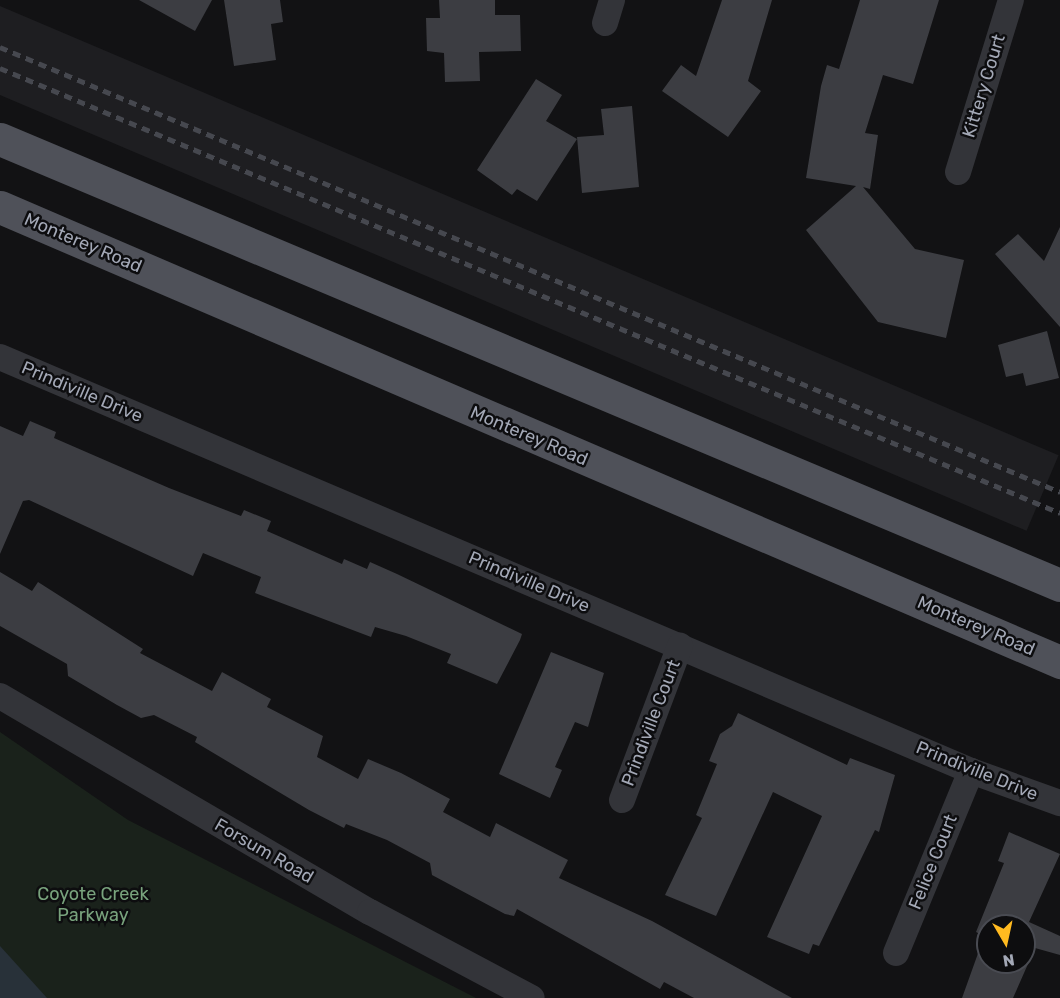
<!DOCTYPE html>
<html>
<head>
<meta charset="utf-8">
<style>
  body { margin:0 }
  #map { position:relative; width:1060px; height:998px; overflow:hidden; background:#121214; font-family:Rubik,sans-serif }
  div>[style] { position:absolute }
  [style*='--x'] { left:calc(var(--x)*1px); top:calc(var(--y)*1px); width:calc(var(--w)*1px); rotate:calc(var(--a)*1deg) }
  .built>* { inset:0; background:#1e1e21; transform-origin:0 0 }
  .green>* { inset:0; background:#1a221b }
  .water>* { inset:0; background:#283139 }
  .building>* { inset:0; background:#3c3d42 }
  .street>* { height:26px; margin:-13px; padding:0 13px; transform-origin:13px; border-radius:13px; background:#333439 }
  .primary>* { height:33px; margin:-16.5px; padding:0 16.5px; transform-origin:16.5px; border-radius:16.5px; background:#4f5159 }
  .rail>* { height:4.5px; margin-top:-2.25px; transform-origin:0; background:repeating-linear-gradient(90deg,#46484f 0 8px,transparent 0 14px) }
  span { translate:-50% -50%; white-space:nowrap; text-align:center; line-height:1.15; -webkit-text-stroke:5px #0d0d0f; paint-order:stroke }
  .street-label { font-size:18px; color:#a3a8b6 }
  .park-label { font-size:18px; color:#78a27c }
  .north { position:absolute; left:976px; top:914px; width:60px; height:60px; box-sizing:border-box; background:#0d0d0f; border:2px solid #494b52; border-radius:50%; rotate:171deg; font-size:16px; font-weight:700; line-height:24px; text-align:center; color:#a3a8b6 }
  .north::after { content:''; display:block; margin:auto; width:21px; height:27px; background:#ffba20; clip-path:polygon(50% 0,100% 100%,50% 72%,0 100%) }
</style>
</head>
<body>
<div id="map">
  <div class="built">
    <i style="left:0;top:6px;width:1150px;height:82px;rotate:23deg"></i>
  </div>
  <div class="green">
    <i style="clip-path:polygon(0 732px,128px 820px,476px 998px,0 998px)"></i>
  </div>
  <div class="water">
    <i style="clip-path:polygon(0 946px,47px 998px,0 998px)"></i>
  </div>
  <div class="building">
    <i style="clip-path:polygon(139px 0,212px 0,195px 31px)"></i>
    <i style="clip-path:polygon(224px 0,280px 0,283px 22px,271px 24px,276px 60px,234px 66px)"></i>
    <i style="clip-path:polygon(439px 0,495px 0,495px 15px,520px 15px,521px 51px,479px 52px,480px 81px,445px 82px,444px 53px,427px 51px,426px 18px,440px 18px)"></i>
    <i style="clip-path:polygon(722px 0,772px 0,748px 81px,761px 91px,728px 137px,662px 91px,681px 65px,696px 76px)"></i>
    <i style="clip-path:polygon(860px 0,939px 0,913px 84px,883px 75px,865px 133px,878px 135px,870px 189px,863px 187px,915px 249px,964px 260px,946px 338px,878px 322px,806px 230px,856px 186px,806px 178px,821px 86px,827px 65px,839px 69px)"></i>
    <i style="clip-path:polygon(536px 79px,562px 95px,546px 121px,577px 139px,537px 201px,517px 189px,512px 195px,477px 170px)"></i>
    <i style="clip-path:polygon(632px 106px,639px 187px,582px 193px,577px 137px,604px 135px,601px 109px)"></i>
    <i style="clip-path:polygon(1060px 227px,1060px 327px,995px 254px,1018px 234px,1044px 261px)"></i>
    <i style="clip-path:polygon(1047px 331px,1059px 378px,1026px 386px,1023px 373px,1006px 377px,998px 345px)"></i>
    <i style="clip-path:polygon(30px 421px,56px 432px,54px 438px,169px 488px,241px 516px,244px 510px,271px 521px,267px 531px,342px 564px,344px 559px,367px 569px,370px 562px,397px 574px,522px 634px,520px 640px,497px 684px,447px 663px,451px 654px,406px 636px,375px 627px,371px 637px,255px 593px,261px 577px,203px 553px,193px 576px,29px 500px,23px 501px,0 554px,0 426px,23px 436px)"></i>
    <i style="clip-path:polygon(0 572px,32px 591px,38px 582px,143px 649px,140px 653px,212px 691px,222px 672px,271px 699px,267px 707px,323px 736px,317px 757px,358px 779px,368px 759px,401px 773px,450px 799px,443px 812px,490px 837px,496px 823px,568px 860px,559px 878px,652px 921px,792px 998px,694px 998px,664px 982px,660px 989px,517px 909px,514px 916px,505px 914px,432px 875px,430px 863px,387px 840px,346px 824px,344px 828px,309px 810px,195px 742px,197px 737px,154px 715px,141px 718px,117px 705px,68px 676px,67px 664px,0 626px)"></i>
    <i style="clip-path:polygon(551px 652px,604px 673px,588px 727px,575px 722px,555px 767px,562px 770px,550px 798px,499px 774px)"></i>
    <i style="clip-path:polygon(738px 713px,847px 765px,850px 758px,895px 775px,879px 832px,875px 830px,819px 946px,813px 944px,809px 954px,767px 937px,822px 816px,773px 792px,716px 916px,665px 895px,702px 818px,696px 815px,717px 764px,709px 761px,720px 734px,732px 726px)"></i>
    <i style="clip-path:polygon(evenodd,1009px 832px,1060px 854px,1029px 922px,1060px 936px,1060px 955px,1035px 948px,1013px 998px,962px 998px,981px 945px,982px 935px,976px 932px,1004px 863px,998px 861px,1009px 832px,988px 926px,1024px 926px,1024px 962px,988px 962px,988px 926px)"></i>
  </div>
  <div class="street">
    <i style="--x:605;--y:23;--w:24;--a:-73"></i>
    <i style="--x:958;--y:172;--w:180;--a:-72.9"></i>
    <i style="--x:0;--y:357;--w:1056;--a:23.09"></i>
    <i style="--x:971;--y:771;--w:95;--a:19.8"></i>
    <i style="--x:0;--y:696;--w:428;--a:30.3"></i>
    <i style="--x:370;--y:912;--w:183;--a:28"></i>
    <i style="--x:622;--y:800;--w:165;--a:-69.4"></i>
    <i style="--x:896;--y:953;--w:197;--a:-67.6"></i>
  </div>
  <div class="primary">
    <i style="--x:0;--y:139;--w:1150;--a:22.82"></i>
    <i style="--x:0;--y:207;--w:1154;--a:23.23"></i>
  </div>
  <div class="rail">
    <i style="--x:0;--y:47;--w:1150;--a:22.77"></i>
    <i style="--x:0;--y:68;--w:1150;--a:22.77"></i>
  </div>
  <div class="street-label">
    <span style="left:984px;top:86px;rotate:-73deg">Kittery Court</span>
    <span style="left:83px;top:243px;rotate:23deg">Monterey Road</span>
    <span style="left:82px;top:392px;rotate:23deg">Prindiville Drive</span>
    <span style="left:529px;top:436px;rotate:23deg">Monterey Road</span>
    <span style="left:529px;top:582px;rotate:23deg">Prindiville Drive</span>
    <span style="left:976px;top:626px;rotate:23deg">Monterey Road</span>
    <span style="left:651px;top:723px;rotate:-69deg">Prindiville Court</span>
    <span style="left:977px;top:771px;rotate:22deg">Prindiville Drive</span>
    <span style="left:264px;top:851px;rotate:30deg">Forsum Road</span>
    <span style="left:933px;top:862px;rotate:-68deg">Felice Court</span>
  </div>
  <div class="park-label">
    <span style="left:93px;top:905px">Coyote Creek<br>Parkway</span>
  </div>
  <div class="north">N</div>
</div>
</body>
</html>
